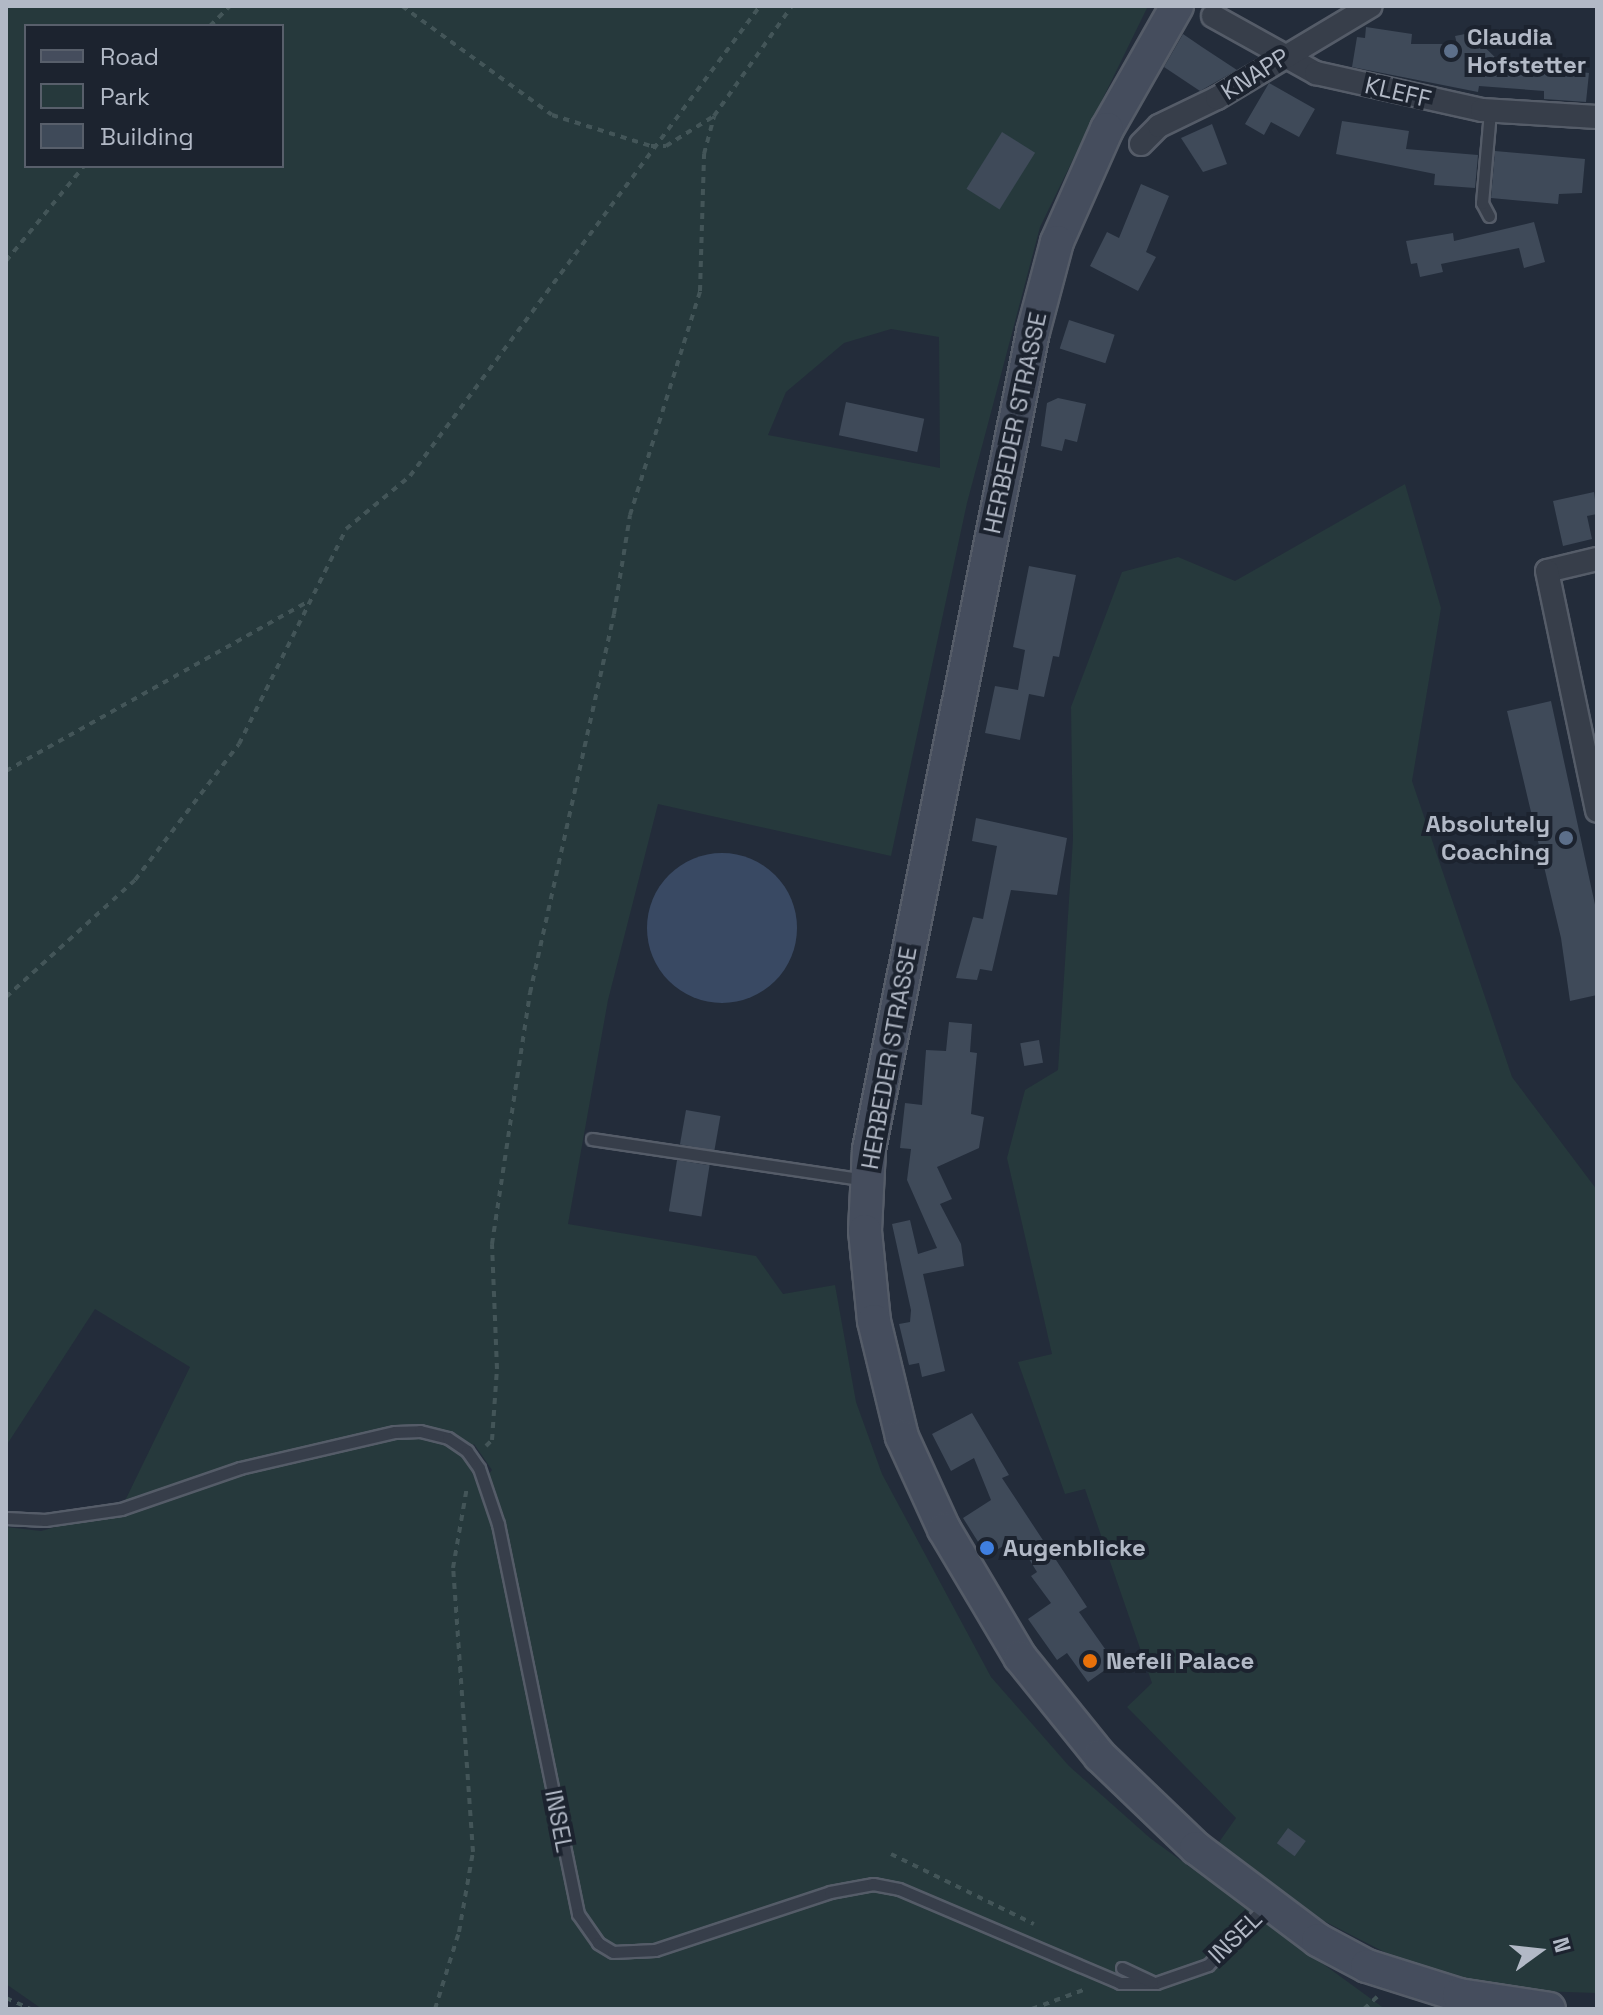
<!DOCTYPE html>
<html>
<head>
<meta charset="utf-8">
<style>
  body { margin:0 }
  #map { position:relative; width:1603px; height:2015px; overflow:hidden; background:#232c3a; font-family:"Space Grotesk",sans-serif }
  div>[style] { position:absolute }
  [style*='--x'] { left:calc(var(--x)*1px); top:calc(var(--y)*1px); width:calc(var(--w)*1px); rotate:calc(var(--a)*1deg) }
  .green>* { inset:0; background:#26393c }
  .water>* { inset:0; background:#394963 }
  .round { border-radius:50% }
  .building>* { inset:0; background:#3f4a59; transform-origin:0 0 }
  .path>* { height:4px; margin-top:-2px; transform-origin:0; background:repeating-linear-gradient(90deg,#435558 0 6px,transparent 0 12px) }
  .roads { filter:drop-shadow(2px 0 #555c68) drop-shadow(-2px 0 #555c68) drop-shadow(0 2px #555c68) drop-shadow(0 -2px #555c68) }
  .lane>* { height:11px; margin:-5.5px; padding:0 5.5px; transform-origin:5.5px; border-radius:5.5px; background:#373e4a }
  .street>* { height:22px; margin:-11px; padding:0 11px; transform-origin:11px; border-radius:11px; background:#373e4a }
  .secondary>* { height:32px; margin:-16px; padding:0 16px; transform-origin:16px; border-radius:16px; background:#454d5d }
  .dots>* { width:22px; height:22px; translate:-50% -50%; box-sizing:border-box; border:4px solid #1c232f; border-radius:50% }
  span { translate:-50% -50%; white-space:nowrap; text-align:center; line-height:1.15; -webkit-text-stroke:8px #1c232f; paint-order:stroke }
  .poi-label { font-size:24px; color:#b2b9c6; font-weight:700 }
  .left { translate:0 -50%; text-align:left }
  .right { translate:-100% -50%; text-align:right }
  .street-label { font-size:24px; color:#b2b9c6 }
  .frame { position:absolute; inset:0; border:8px solid #b2b9c6; pointer-events:none }
  .legend { position:absolute; left:24px; top:24px; width:260px; height:144px; box-sizing:border-box; background:#1c232f; border:2px solid #585f6b; margin:0; padding:10px 14px; list-style:none; font-size:24px; color:#b2b9c6 }
  .legend li { display:flex; align-items:center; gap:16px; height:40px }
  .legend b { width:40px; border:2px solid #585f6b }
  .north { position:absolute; left:1499px; top:1911px; width:80px; height:80px; -webkit-text-stroke:6px #1c232f; paint-order:stroke; rotate:75deg; font-size:22px; font-weight:700; line-height:32px; text-align:center; color:#b2b9c6 }
  .north::after { content:''; display:block; margin:auto; width:28px; height:36px; background:#b2b9c6; clip-path:polygon(50% 0,100% 100%,50% 72%,0 100%) }
</style>
</head>
<body>
<div id="map">
  <div class="green">
    <i style="clip-path:polygon(evenodd,6px 6px,1148px 6px,1040px 227px,967px 503px,891px 856px,658px 804px,608px 1000px,568px 1224px,756px 1256px,783px 1294px,835px 1285px,856px 1402px,882px 1474px,991px 1677px,1069px 1766px,1150px 1838px,1385px 2009px,42px 2009px,6px 1984px,6px 1527px,41px 1531px,121px 1509px,190px 1367px,95px 1309px,6px 1446px,6px 6px,26px 26px,282px 26px,282px 166px,26px 166px,26px 26px,6px 6px,891px 329px,939px 337px,940px 468px,768px 435px,786px 392px,844px 343px,891px 329px,6px 6px,474px 1444px,492px 1470px,479px 1487px,467px 1461px,467px 1451px,474px 1444px)"></i>
    <i style="clip-path:polygon(1405px 484px,1441px 608px,1412px 781px,1512px 1077px,1597px 1190px,1597px 1993px,1536px 1991px,1475px 1981px,1396px 1958px,1318px 1918px,1217px 1845px,1236px 1818px,1127px 1707px,1152px 1683px,1085px 1489px,1065px 1494px,1018px 1362px,1052px 1354px,1007px 1158px,1025px 1090px,1058px 1070px,1073px 839px,1071px 707px,1122px 572px,1178px 557px,1235px 581px)"></i>
  </div>
  <div class="water">
    <i class="round" style="left:647px;top:853px;width:150px;height:150px"></i>
  </div>
  <div class="building">
    <i style="clip-path:polygon(1366px 27px,1412px 34px,1411px 44px,1457px 44px,1455px 36px,1470px 33px,1501px 63px,1589px 73px,1586px 102px,1544px 99px,1544px 91px,1479px 86px,1478px 92px,1352px 67px,1357px 37px,1365px 38px)"></i>
    <i style="clip-path:polygon(1183px 34px,1202px 47px,1237px 70px,1200px 91px,1164px 67px)"></i>
    <i style="clip-path:polygon(1269px 83px,1315px 109px,1299px 137px,1271px 122px,1264px 135px,1245px 124px)"></i>
    <i style="clip-path:polygon(1342px 121px,1409px 131px,1406px 149px,1478px 155px,1475px 188px,1434px 185px,1435px 174px,1336px 154px)"></i>
    <i style="clip-path:polygon(1212px 124px,1227px 164px,1203px 172px,1181px 138px)"></i>
    <i style="left:1002px;top:132px;width:39px;height:67px;rotate:32deg"></i>
    <i style="clip-path:polygon(1495px 151px,1585px 159px,1582px 193px,1559px 194px,1558px 204px,1491px 198px)"></i>
    <i style="clip-path:polygon(1141px 184px,1169px 196px,1146px 252px,1156px 257px,1138px 291px,1090px 266px,1107px 232px,1119px 238px)"></i>
    <i style="clip-path:polygon(1534px 222px,1545px 262px,1524px 268px,1519px 248px,1441px 264px,1443px 272px,1420px 277px,1417px 263px,1411px 264px,1406px 241px,1453px 233px,1454px 241px)"></i>
    <i style="left:1069px;top:320px;width:48px;height:30px;rotate:18deg"></i>
    <i style="clip-path:polygon(1058px 398px,1086px 404px,1077px 442px,1065px 439px,1062px 451px,1041px 446px,1047px 403px)"></i>
    <i style="left:846px;top:402px;width:80px;height:34px;rotate:12deg"></i>
    <i style="clip-path:polygon(1594px 492px,1597px 514px,1587px 516px,1592px 539px,1563px 546px,1553px 501px)"></i>
    <i style="clip-path:polygon(1029px 566px,1076px 575px,1059px 657px,1053px 656px,1044px 697px,1029px 694px,1020px 740px,985px 733px,995px 686px,1018px 690px,1025px 650px,1013px 647px)"></i>
    <i style="clip-path:polygon(1551px 701px,1597px 914px,1597px 995px,1570px 1001px,1561px 938px,1507px 711px)"></i>
    <i style="clip-path:polygon(976px 818px,1067px 838px,1057px 895px,1011px 890px,992px 971px,980px 969px,977px 980px,956px 978px,973px 917px,983px 919px,997px 846px,972px 841px)"></i>
    <i style="clip-path:polygon(949px 1022px,972px 1024px,970px 1052px,977px 1053px,971px 1114px,984px 1117px,979px 1148px,937px 1167px,952px 1199px,940px 1204px,961px 1244px,964px 1266px,923px 1274px,945px 1371px,922px 1377px,919px 1363px,909px 1365px,899px 1324px,910px 1322px,911px 1310px,892px 1224px,910px 1220px,918px 1254px,937px 1248px,907px 1180px,911px 1149px,900px 1148px,905px 1103px,922px 1105px,926px 1050px,946px 1051px)"></i>
    <i style="left:1039px;top:1040px;width:23px;height:19px;rotate:80deg"></i>
    <i style="left:686px;top:1110px;width:35px;height:35px;rotate:10deg"></i>
    <i style="left:677px;top:1160px;width:33px;height:52px;rotate:9deg"></i>
    <i style="clip-path:polygon(972px 1413px,1009px 1475px,1002px 1478px,1087px 1607px,1079px 1612px,1115px 1663px,1088px 1682px,1067px 1653px,1057px 1660px,1028px 1619px,1051px 1603px,1031px 1576px,1037px 1572px,1016px 1538px,987px 1556px,963px 1518px,991px 1500px,974px 1458px,951px 1471px,932px 1434px)"></i>
    <i style="left:1288px;top:1828px;width:22px;height:19px;rotate:36deg"></i>
  </div>
  <div class="path">
    <i style="--x:402;--y:6;--w:185;--a:36"></i>
    <i style="--x:552;--y:115;--w:104;--a:17.4"></i>
    <i style="--x:651;--y:146;--w:15;--a:0"></i>
    <i style="--x:666;--y:146;--w:57;--a:-32"></i>
    <i style="--x:714;--y:116;--w:135;--a:-54.7"></i>
    <i style="--x:210;--y:26;--w:28;--a:-45"></i>
    <i style="--x:6;--y:261;--w:123;--a:-50.6"></i>
    <i style="--x:6;--y:771;--w:347;--a:-29.3"></i>
    <i style="--x:6;--y:997;--w:174;--a:-42.2"></i>
    <i style="--x:135;--y:880;--w:171;--a:-52.6"></i>
    <i style="--x:239;--y:744;--w:240;--a:-63.5"></i>
    <i style="--x:346;--y:529;--w:83;--a:-39.6"></i>
    <i style="--x:410;--y:476;--w:586;--a:-53.33"></i>
    <i style="--x:486;--y:1446;--w:8;--a:-45"></i>
    <i style="--x:492;--y:1440;--w:71;--a:-86"></i>
    <i style="--x:497;--y:1369;--w:125;--a:-92.3"></i>
    <i style="--x:492;--y:1244;--w:254;--a:-81.4"></i>
    <i style="--x:530;--y:993;--w:388;--a:-77.5"></i>
    <i style="--x:614;--y:614;--w:100;--a:-80.8"></i>
    <i style="--x:630;--y:515;--w:235;--a:-72.6"></i>
    <i style="--x:700;--y:291;--w:137;--a:-88.3"></i>
    <i style="--x:704;--y:154;--w:39;--a:-75"></i>
    <i style="--x:891;--y:1854;--w:159;--a:26.1"></i>
    <i style="--x:6;--y:1998;--w:27;--a:24"></i>
    <i style="--x:435;--y:2009;--w:81;--a:-72.7"></i>
    <i style="--x:459;--y:1932;--w:81;--a:-80.1"></i>
    <i style="--x:473;--y:1852;--w:285;--a:-94"></i>
    <i style="--x:453;--y:1568;--w:82;--a:-80.2"></i>
    <i style="--x:1032;--y:2009;--w:58;--a:-20.3"></i>
    <i style="--x:1364;--y:2009;--w:18;--a:-43"></i>
  </div>
  <div class="roads">
    <div class="lane">
      <i style="--x:1489;--y:216;--w:15;--a:-118"></i>
      <i style="--x:1482;--y:203;--w:92;--a:-85"></i>
      <i style="--x:592;--y:1139;--w:276;--a:8.5"></i>
      <i style="--x:6;--y:1518;--w:39;--a:3"></i>
      <i style="--x:45;--y:1520;--w:77;--a:-8.2"></i>
      <i style="--x:121;--y:1509;--w:126;--a:-19"></i>
      <i style="--x:240;--y:1468;--w:159;--a:-13.1"></i>
      <i style="--x:395;--y:1432;--w:25;--a:-2"></i>
      <i style="--x:420;--y:1431;--w:29;--a:14"></i>
      <i style="--x:448;--y:1438;--w:23;--a:34"></i>
      <i style="--x:467;--y:1451;--w:21;--a:55"></i>
      <i style="--x:479;--y:1468;--w:59;--a:71.3"></i>
      <i style="--x:498;--y:1524;--w:398;--a:78.4"></i>
      <i style="--x:578;--y:1914;--w:35;--a:55"></i>
      <i style="--x:598;--y:1943;--w:17;--a:31"></i>
      <i style="--x:613;--y:1952;--w:42;--a:-2.7"></i>
      <i style="--x:655;--y:1950;--w:184;--a:-18.3"></i>
      <i style="--x:830;--y:1892;--w:44;--a:-10.5"></i>
      <i style="--x:873;--y:1884;--w:26;--a:11"></i>
      <i style="--x:899;--y:1889;--w:240;--a:23"></i>
      <i style="--x:1120;--y:1983;--w:36;--a:0"></i>
      <i style="--x:1156;--y:1983;--w:55;--a:-19.1"></i>
      <i style="--x:1208;--y:1965;--w:83;--a:-45.5"></i>
      <i style="--x:1122;--y:1968;--w:33;--a:25"></i>
    </div>
    <div class="street">
      <i style="--x:1213;--y:16;--w:118;--a:29"></i>
      <i style="--x:1316;--y:73;--w:170;--a:12.6"></i>
      <i style="--x:1482;--y:110;--w:115;--a:3.5"></i>
      <i style="--x:1141;--y:144;--w:25;--a:-45"></i>
      <i style="--x:1159;--y:126;--w:64;--a:-25.8"></i>
      <i style="--x:1217;--y:98;--w:179;--a:-30.9"></i>
      <i style="--x:1597;--y:559;--w:51;--a:166.5"></i>
      <i style="--x:1547;--y:571;--w:245;--a:78.2"></i>
    </div>
    <div class="secondary">
      <i style="--x:1177;--y:6;--w:142;--a:119.6"></i>
      <i style="--x:1107;--y:129;--w:124;--a:113.9"></i>
      <i style="--x:1057;--y:242;--w:93;--a:104.9"></i>
      <i style="--x:1033;--y:332;--w:833;--a:101.35"></i>
      <i style="--x:869;--y:1149;--w:82;--a:92.8"></i>
      <i style="--x:865;--y:1231;--w:90;--a:84.3"></i>
      <i style="--x:874;--y:1321;--w:119;--a:76.4"></i>
      <i style="--x:902;--y:1437;--w:101;--a:65.5"></i>
      <i style="--x:944;--y:1529;--w:149;--a:59.3"></i>
      <i style="--x:1020;--y:1657;--w:127;--a:51.1"></i>
      <i style="--x:1100;--y:1756;--w:133;--a:43.8"></i>
      <i style="--x:1196;--y:1848;--w:153;--a:37"></i>
      <i style="--x:1318;--y:1940;--w:55;--a:28"></i>
      <i style="--x:1367;--y:1966;--w:96;--a:17.5"></i>
      <i style="--x:1459;--y:1995;--w:91;--a:8.8"></i>
    </div>
  </div>
  <div class="dots">
    <i style="left:1451px;top:51px;background:#5c6f8a"></i>
    <i style="left:1566px;top:838px;background:#5c6f8a"></i>
    <i style="left:987px;top:1548px;background:#3f7fe0"></i>
    <i style="left:1090px;top:1661px;background:#e8710a"></i>
  </div>
  <div class="poi-label">
    <span class="left" style="left:1467px;top:51px">Claudia<br>Hofstetter</span>
    <span class="right" style="left:1550px;top:838px">Absolutely<br>Coaching</span>
    <span class="left" style="left:1003px;top:1548px">Augenblicke</span>
    <span class="left" style="left:1106px;top:1661px">Nefeli Palace</span>
  </div>
  <div class="street-label">
    <span style="left:1255px;top:74px;rotate:-32deg">KNAPP</span>
    <span style="left:1398px;top:92px;rotate:13deg">KLEFF</span>
    <span style="left:1015px;top:423px;rotate:-78deg">HERBEDER STRASSE</span>
    <span style="left:889px;top:1058px;rotate:-80deg">HERBEDER STRASSE</span>
    <span style="left:559px;top:1821px;rotate:79deg">INSEL</span>
    <span style="left:1235px;top:1937px;rotate:-44deg">INSEL</span>
  </div>
  <div class="frame"></div>
  <ul class="legend">
  <li><b style="height:10px;background:#454d5d"></b>Road</li>
  <li><b style="height:22px;background:#26393c"></b>Park</li>
  <li><b style="height:22px;background:#3f4a59"></b>Building</li>
  </ul>
  <div class="north">N</div>
</div>
</body>
</html>
